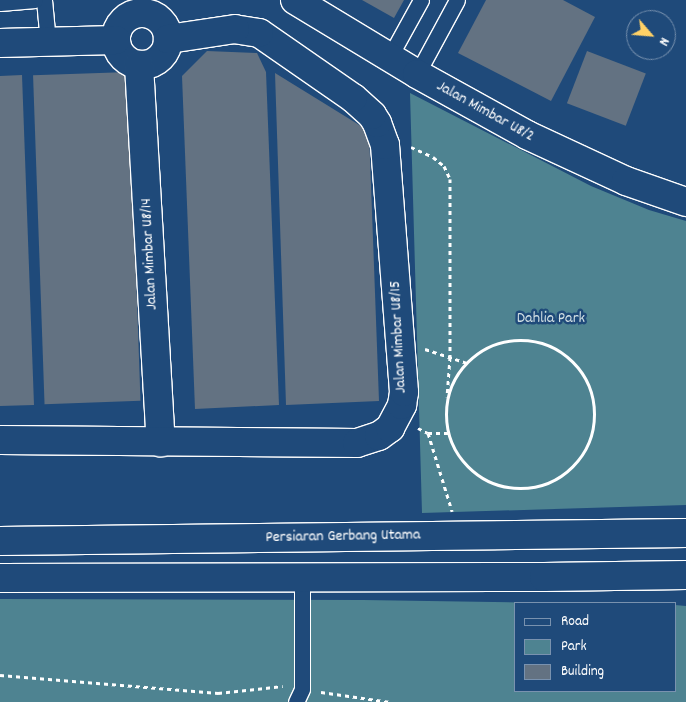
<!DOCTYPE html>
<html>
<head>
<meta charset="utf-8">
<style>
  body { margin:0 }
  #map { position:relative; width:686px; height:702px; overflow:hidden; background:#1f4a7a; font-family:Dekko,sans-serif }
  div>[style] { position:absolute }
  [style*='--x'] { left:calc(var(--x)*1px); top:calc(var(--y)*1px); width:calc(var(--w)*1px); rotate:calc(var(--a)*1deg) }
  .green>* { inset:0; background:#4e8391 }
  .building>* { inset:0; background:#637282; transform-origin:0 0 }
  .path>* { height:3px; margin-top:-1.5px; transform-origin:0; background:repeating-linear-gradient(90deg,#fff 0 4px,transparent 0 8px) }
  .path>.ring { margin:-1.5px; padding:0; box-sizing:content-box; background:none; border:3px solid #fff; border-radius:50% }
  .roads { filter:drop-shadow(1px 0 #fff) drop-shadow(-1px 0 #fff) drop-shadow(0 1px #fff) drop-shadow(0 -1px #fff) }
  .service>* { height:15px; margin:-7.5px; padding:0 7.5px; transform-origin:7.5px; border-radius:7.5px; background:#1f4a7a }
  .minor>* { height:28px; margin:-14px; padding:0 14px; transform-origin:14px; border-radius:14px; background:#1f4a7a }
  .minor>.ring { margin:-14px; padding:0; box-sizing:content-box; background:none; border:28px solid #1f4a7a; border-radius:50% }
  .tertiary>* { height:28px; margin:-14px; padding:0 14px; transform-origin:14px; border-radius:14px; background:#1f4a7a }
  .secondary>* { height:28px; margin:-14px; padding:0 14px; transform-origin:14px; border-radius:14px; background:#1f4a7a }
  span { translate:-50% -50%; white-space:nowrap; text-align:center; line-height:1.15; -webkit-text-stroke:5px #1f4a7a; paint-order:stroke }
  .street-label { font-size:16px; color:#fff }
  .park-label { font-size:16px; color:#d3e0e4 }
  .legend { position:absolute; left:514px; top:602px; width:162px; height:90px; box-sizing:border-box; background:#1f4a7a; border:1px solid #7992af; margin:0; padding:6px 9px; list-style:none; font-size:15px; color:#fff }
  .legend li { display:flex; align-items:center; gap:10px; height:25px }
  .legend b { width:25px; border:1px solid #7992af }
  .north { position:absolute; left:626px; top:10px; width:50px; height:50px; box-sizing:border-box; background:#1f4a7a; border:1px solid #7992af; border-radius:50%; rotate:117deg; font-size:14px; font-weight:700; line-height:20px; text-align:center; color:#fff }
  .north::after { content:''; display:block; margin:auto; width:18px; height:22px; background:#ffd166; clip-path:polygon(50% 0,100% 100%,50% 72%,0 100%) }
</style>
</head>
<body>
<div id="map">
  <div class="green">
    <i style="clip-path:polygon(410px 93px,591px 186px,649px 210px,686px 221px,686px 505px,422px 513px)"></i>
    <i style="clip-path:polygon(0 599px,363px 600px,553px 603px,515px 603px,515px 691px,675px 691px,675px 605px,686px 606px,686px 702px,0 702px)"></i>
  </div>
  <div class="building">
    <i style="clip-path:polygon(362px 0,404px 0,394px 18px)"></i>
    <i style="clip-path:polygon(486px 0,563px 0,595px 17px,551px 101px,458px 53px)"></i>
    <i style="clip-path:polygon(207px 51px,257px 53px,266px 72px,279px 405px,195px 409px,182px 76px)"></i>
    <i style="left:587px;top:51px;width:63px;height:56px;rotate:21deg"></i>
    <i style="left:129px;top:72px;width:329px;height:96px;rotate:88deg"></i>
    <i style="clip-path:polygon(275px 73px,369px 131px,379px 401px,286px 405px)"></i>
    <i style="clip-path:polygon(22px 75px,34px 405px,0 406px,0 76px)"></i>
  </div>
  <div class="path">
    <i style="--x:411;--y:147;--w:24;--a:24"></i>
    <i style="--x:433;--y:157;--w:14;--a:39"></i>
    <i style="--x:444;--y:166;--w:14;--a:65"></i>
    <i style="--x:450;--y:179;--w:178;--a:90"></i>
    <i style="--x:450;--y:357;--w:40;--a:94.3"></i>
    <i class="ring" style="left:446px;top:340px;width:145px;height:145px"></i>
    <i style="--x:425;--y:349;--w:44;--a:18.4"></i>
    <i style="--x:418;--y:428;--w:11;--a:27"></i>
    <i style="--x:428;--y:433;--w:20;--a:0"></i>
    <i style="--x:428;--y:433;--w:82;--a:72.9"></i>
    <i style="--x:0;--y:675;--w:219;--a:4.7"></i>
    <i style="--x:218;--y:693;--w:65;--a:-6.1"></i>
    <i style="--x:321;--y:692;--w:70;--a:8.2"></i>
  </div>
  <div class="roads">
    <div class="service">
      <i style="--x:44;--y:0;--w:42;--a:84.6"></i>
      <i style="--x:0;--y:3;--w:35;--a:-5"></i>
      <i style="--x:389;--y:58;--w:66;--a:-61.1"></i>
      <i style="--x:417;--y:74;--w:84;--a:-61.6"></i>
      <i style="--x:296;--y:702;--w:14;--a:-65"></i>
      <i style="--x:302;--y:689;--w:111;--a:-90"></i>
    </div>
    <div class="minor">
      <i class="ring" style="left:116px;top:13px;width:24px;height:24px"></i>
      <i style="--x:0;--y:43;--w:116;--a:-1.5"></i>
      <i style="--x:139;--y:65;--w:378;--a:86.7"></i>
      <i style="--x:0;--y:440;--w:357;--a:0.5"></i>
      <i style="--x:357;--y:443;--w:23;--a:-18"></i>
      <i style="--x:379;--y:436;--w:14;--a:-36"></i>
      <i style="--x:390;--y:428;--w:26;--a:-62"></i>
      <i style="--x:402;--y:405;--w:13;--a:-81"></i>
      <i style="--x:404;--y:392;--w:248;--a:-94.4"></i>
      <i style="--x:385;--y:145;--w:23;--a:-110"></i>
      <i style="--x:377;--y:123;--w:9;--a:-122"></i>
      <i style="--x:372;--y:115;--w:25;--a:-138"></i>
      <i style="--x:353;--y:98;--w:114;--a:-145.3"></i>
      <i style="--x:259;--y:33;--w:24;--a:-171"></i>
      <i style="--x:235;--y:29;--w:68;--a:171.5"></i>
    </div>
    <div class="tertiary">
      <i style="--x:295;--y:0;--w:143;--a:31.2"></i>
      <i style="--x:417;--y:74;--w:126;--a:29"></i>
      <i style="--x:527;--y:135;--w:109;--a:24.9"></i>
      <i style="--x:626;--y:181;--w:64;--a:19.3"></i>
    </div>
    <div class="secondary">
      <i style="--x:0;--y:541;--w:686;--a:-0.67"></i>
      <i style="--x:0;--y:578;--w:544;--a:-0.11"></i>
      <i style="--x:544;--y:577;--w:142;--a:-0.8"></i>
    </div>
  </div>
  <div class="street-label">
    <span style="left:485px;top:112px;rotate:29deg">Jalan Mimbar U8/2</span>
    <span style="left:150px;top:254px;rotate:-93deg">Jalan Mimbar U8/14</span>
    <span style="left:399px;top:337px;rotate:-93deg">Jalan Mimbar U8/15</span>
    <span style="left:343px;top:537px;rotate:-1deg">Persiaran Gerbang Utama</span>
  </div>
  <div class="park-label">
    <span style="left:551px;top:319px">Dahlia Park</span>
  </div>
  <ul class="legend">
  <li><b style="height:6px;background:#1f4a7a"></b>Road</li>
  <li><b style="height:14px;background:#4e8391"></b>Park</li>
  <li><b style="height:14px;background:#637282"></b>Building</li>
  </ul>
  <div class="north">N</div>
</div>
</body>
</html>
